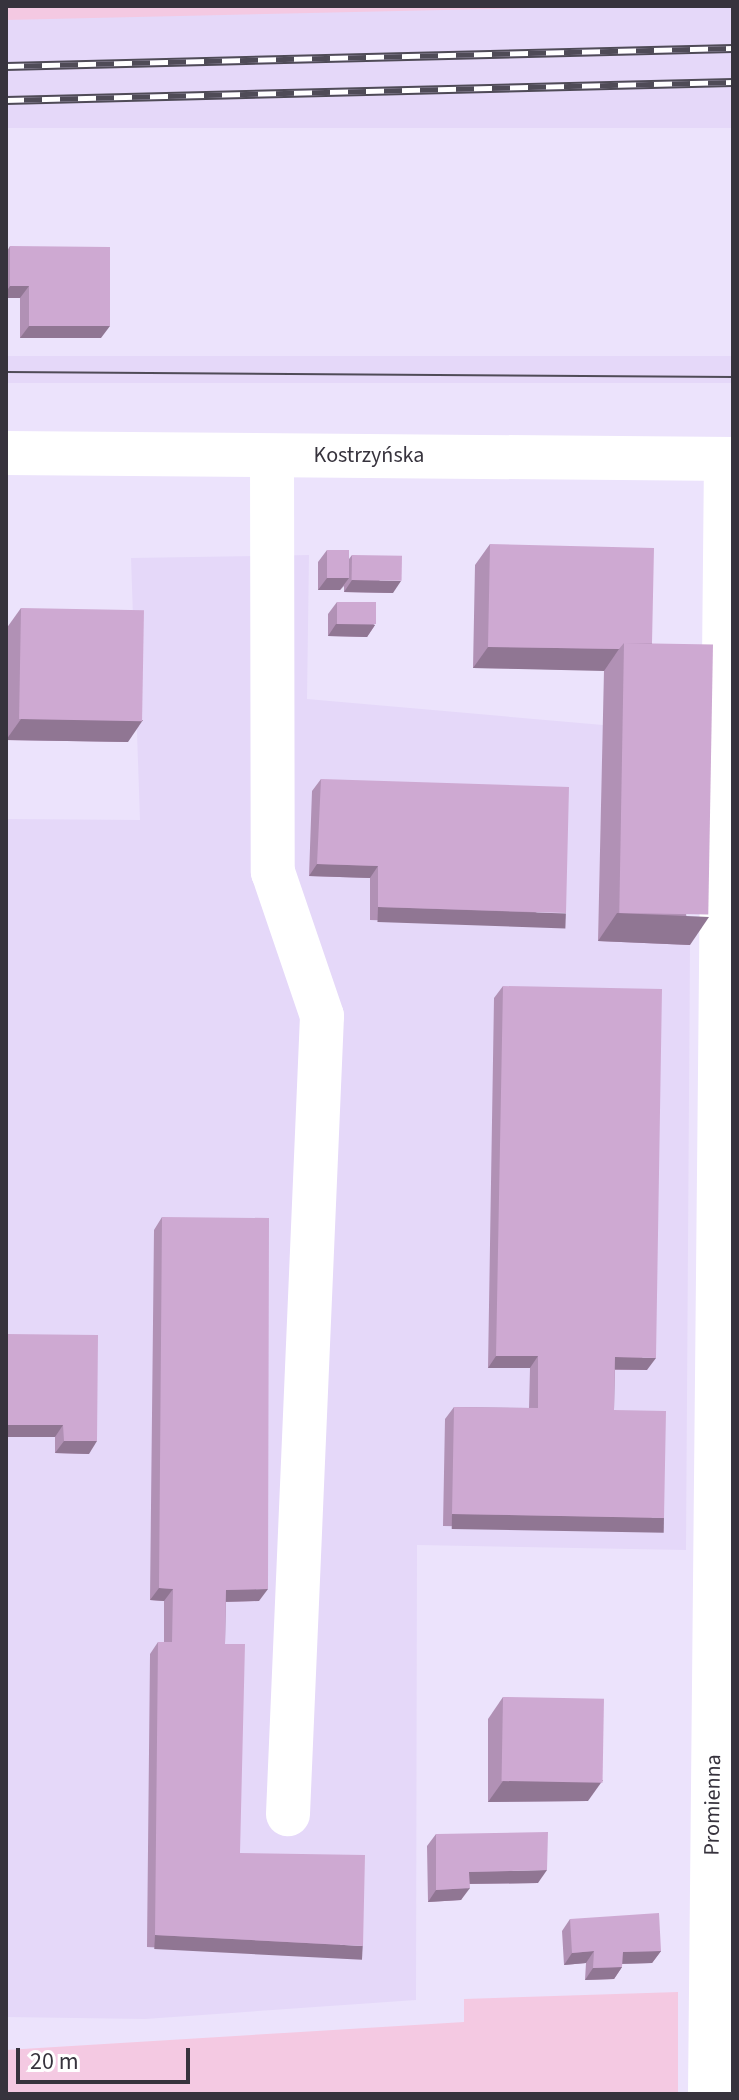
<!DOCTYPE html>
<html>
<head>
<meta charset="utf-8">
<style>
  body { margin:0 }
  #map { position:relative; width:739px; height:2100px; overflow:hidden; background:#ece3fc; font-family:"Source Sans 3",sans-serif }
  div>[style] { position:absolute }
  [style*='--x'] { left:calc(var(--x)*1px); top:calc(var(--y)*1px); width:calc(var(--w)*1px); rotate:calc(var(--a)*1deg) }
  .built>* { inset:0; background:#e5d8f9; transform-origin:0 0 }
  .green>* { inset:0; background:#f4c9e2 }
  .minor>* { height:44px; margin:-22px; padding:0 22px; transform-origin:22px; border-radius:22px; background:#fff }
  .major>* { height:44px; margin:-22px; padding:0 22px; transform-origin:22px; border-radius:22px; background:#fff }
  .tram>* { height:2px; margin:-1px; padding:0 1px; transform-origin:1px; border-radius:1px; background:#4f4b57 }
  .rail>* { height:9px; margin-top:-4.5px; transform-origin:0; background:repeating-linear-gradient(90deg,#fff 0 18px,#4f4b57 0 36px); box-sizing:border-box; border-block:2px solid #4f4b57 }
  .wall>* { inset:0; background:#b191b5 }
  .shaded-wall>* { inset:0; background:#907693; transform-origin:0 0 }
  .building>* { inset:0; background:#cea9d2; transform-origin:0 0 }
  span { translate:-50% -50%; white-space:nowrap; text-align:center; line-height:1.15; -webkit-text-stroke:8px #fff; paint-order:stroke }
  .street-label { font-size:22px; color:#37333d }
  .frame { position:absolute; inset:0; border:8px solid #37333d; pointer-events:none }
  .scale { position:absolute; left:16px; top:2048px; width:174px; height:36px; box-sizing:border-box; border:4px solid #37333d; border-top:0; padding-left:10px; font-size:24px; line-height:28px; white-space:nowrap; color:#37333d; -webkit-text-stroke:6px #fff; paint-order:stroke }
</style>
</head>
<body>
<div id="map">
  <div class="built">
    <i style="left:6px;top:6px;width:727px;height:122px"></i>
    <i style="left:6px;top:356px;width:727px;height:27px"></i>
    <i style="clip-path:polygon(309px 555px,307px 699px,603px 725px,598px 940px,690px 945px,686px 1550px,417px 1545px,416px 2000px,145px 2019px,6px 2017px,6px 819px,140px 820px,131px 558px)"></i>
  </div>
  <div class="green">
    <i style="clip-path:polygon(6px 6px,618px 6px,6px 20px)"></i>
    <i style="clip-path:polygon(678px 1992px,678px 2094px,6px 2094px,6px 2050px,464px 2022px,464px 1999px)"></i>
  </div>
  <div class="minor">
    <i style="--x:272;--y:456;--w:416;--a:89.9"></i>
    <i style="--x:273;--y:872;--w:152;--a:71.2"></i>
    <i style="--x:322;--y:1016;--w:799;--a:92.44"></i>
    <i style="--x:710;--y:2094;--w:1635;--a:-89.44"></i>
  </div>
  <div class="major">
    <i style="--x:6;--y:453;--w:727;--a:0.47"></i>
  </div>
  <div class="tram">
    <i style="--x:6;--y:372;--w:727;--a:0.39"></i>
  </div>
  <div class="rail">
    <i style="--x:6;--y:66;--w:727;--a:-1.42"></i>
    <i style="--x:6;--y:100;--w:727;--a:-1.42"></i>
  </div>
  <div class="wall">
    <i style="clip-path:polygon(10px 246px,101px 338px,20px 338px,20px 298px,6px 298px,6px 253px)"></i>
    <i style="clip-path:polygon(490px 544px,652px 643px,690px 945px,598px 941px,604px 670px,473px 668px,475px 565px)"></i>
    <i style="clip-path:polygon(327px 550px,349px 559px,352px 555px,393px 593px,344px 592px,344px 586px,340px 590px,318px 590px,318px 562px)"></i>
    <i style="clip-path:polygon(337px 602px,375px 625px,367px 637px,328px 636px,328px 614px)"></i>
    <i style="clip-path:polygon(21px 608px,128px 742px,6px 740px,6px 629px)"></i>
    <i style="clip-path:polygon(321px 779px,558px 926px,370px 920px,370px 878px,309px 876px,312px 791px)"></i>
    <i style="clip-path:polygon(503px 986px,647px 1370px,615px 1370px,614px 1410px,656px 1530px,443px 1526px,445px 1419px,454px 1407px,529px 1408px,530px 1368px,488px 1368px,494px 998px)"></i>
    <i style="clip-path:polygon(162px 1217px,259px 1601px,226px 1602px,225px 1644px,240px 1853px,355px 1958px,147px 1947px,150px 1654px,158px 1642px,164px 1642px,164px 1601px,150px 1600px,154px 1230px)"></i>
    <i style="clip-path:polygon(6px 1334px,89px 1454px,55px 1453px,55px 1437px)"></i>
    <i style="clip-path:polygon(503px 1697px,588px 1801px,488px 1802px,488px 1719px)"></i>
    <i style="clip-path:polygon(436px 1834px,538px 1883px,469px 1884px,461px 1900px,428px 1902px,427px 1846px)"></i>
    <i style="clip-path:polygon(570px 1919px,661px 1951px,652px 1963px,622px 1964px,622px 1967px,614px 1979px,585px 1980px,586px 1963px,564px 1965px,562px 1931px)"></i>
  </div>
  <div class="shaded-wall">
    <i style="clip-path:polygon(10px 286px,29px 286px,20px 298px,6px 298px,6px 292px)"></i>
    <i style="clip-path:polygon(29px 326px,110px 326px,101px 338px,20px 338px)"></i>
    <i style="clip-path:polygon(327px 578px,349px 578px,340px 590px,318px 590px)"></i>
    <i style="clip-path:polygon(352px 580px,401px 581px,393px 593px,344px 592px)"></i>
    <i style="clip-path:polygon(336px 624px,375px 625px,367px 637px,328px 636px)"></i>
    <i style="clip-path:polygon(488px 647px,619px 649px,604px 671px,473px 668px)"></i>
    <i style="clip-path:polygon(21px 719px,143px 720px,128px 742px,6px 740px)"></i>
    <i style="clip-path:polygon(317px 864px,378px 866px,370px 878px,309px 876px)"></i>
    <i style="left:378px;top:907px;width:188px;height:15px;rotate:2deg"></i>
    <i style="clip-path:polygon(617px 913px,709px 917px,690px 945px,598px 941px)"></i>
    <i style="clip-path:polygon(496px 1356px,538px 1356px,530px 1368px,488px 1368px)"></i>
    <i style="clip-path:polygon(615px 1357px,656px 1358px,647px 1370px,607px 1369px)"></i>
    <i style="clip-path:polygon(6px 1425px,63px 1425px,55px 1437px,6px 1437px)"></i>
    <i style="clip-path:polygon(64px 1441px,97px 1441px,89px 1454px,55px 1453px)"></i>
    <i style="left:452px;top:1514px;width:212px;height:15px;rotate:1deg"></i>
    <i style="clip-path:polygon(159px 1588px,173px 1589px,164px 1601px,150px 1600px)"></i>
    <i style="clip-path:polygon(268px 1589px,259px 1601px,218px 1602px,226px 1590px)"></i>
    <i style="clip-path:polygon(603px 1780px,588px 1801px,488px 1802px,503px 1781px)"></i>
    <i style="clip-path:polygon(547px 1870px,538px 1883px,460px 1884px,469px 1872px)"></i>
    <i style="clip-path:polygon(470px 1888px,461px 1900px,428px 1902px,436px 1890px)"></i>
    <i style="left:155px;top:1935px;width:208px;height:14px;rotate:3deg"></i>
    <i style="clip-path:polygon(594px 1951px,586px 1963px,564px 1965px,572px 1953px)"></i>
    <i style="clip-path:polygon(661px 1951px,652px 1963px,615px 1964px,623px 1952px)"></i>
    <i style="clip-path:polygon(622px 1967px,614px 1979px,585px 1980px,593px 1968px)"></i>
  </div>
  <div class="building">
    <i style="clip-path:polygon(10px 246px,110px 247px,110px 326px,29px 326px,29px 286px,10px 286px)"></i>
    <i style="clip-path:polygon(490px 544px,654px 548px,652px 643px,624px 643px,619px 649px,488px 647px)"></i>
    <i style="left:327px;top:550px;width:22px;height:28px"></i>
    <i style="left:352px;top:555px;width:50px;height:25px;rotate:1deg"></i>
    <i style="left:337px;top:602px;width:39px;height:22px"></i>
    <i style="left:21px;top:608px;width:123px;height:111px;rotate:1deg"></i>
    <i style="left:624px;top:643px;width:89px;height:270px;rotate:1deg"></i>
    <i style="clip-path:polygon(321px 779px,569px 787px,566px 913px,378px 907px,378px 866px,317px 864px)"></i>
    <i style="clip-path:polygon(503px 986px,662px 989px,656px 1358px,615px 1357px,614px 1410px,666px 1411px,664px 1518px,452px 1514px,454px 1407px,538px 1408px,538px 1356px,496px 1356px)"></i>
    <i style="clip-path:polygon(162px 1217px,269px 1218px,268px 1589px,226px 1590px,225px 1644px,245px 1644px,240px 1853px,365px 1855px,363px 1946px,155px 1935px,158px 1642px,172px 1642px,173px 1589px,159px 1588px)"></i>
    <i style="clip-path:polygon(6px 1334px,98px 1335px,97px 1441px,64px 1441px,63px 1425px,6px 1425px)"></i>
    <i style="left:503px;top:1697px;width:101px;height:84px;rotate:1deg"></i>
    <i style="clip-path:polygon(548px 1832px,547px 1870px,469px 1872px,470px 1888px,436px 1890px,436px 1834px)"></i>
    <i style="clip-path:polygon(659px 1913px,661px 1951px,623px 1952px,622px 1967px,593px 1968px,594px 1951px,572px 1953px,570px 1919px)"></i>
  </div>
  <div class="street-label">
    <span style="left:369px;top:456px">Kostrzyńska</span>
    <span style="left:713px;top:1805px;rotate:-89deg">Promienna</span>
  </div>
  <div class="frame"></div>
  <div class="scale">20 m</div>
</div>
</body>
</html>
